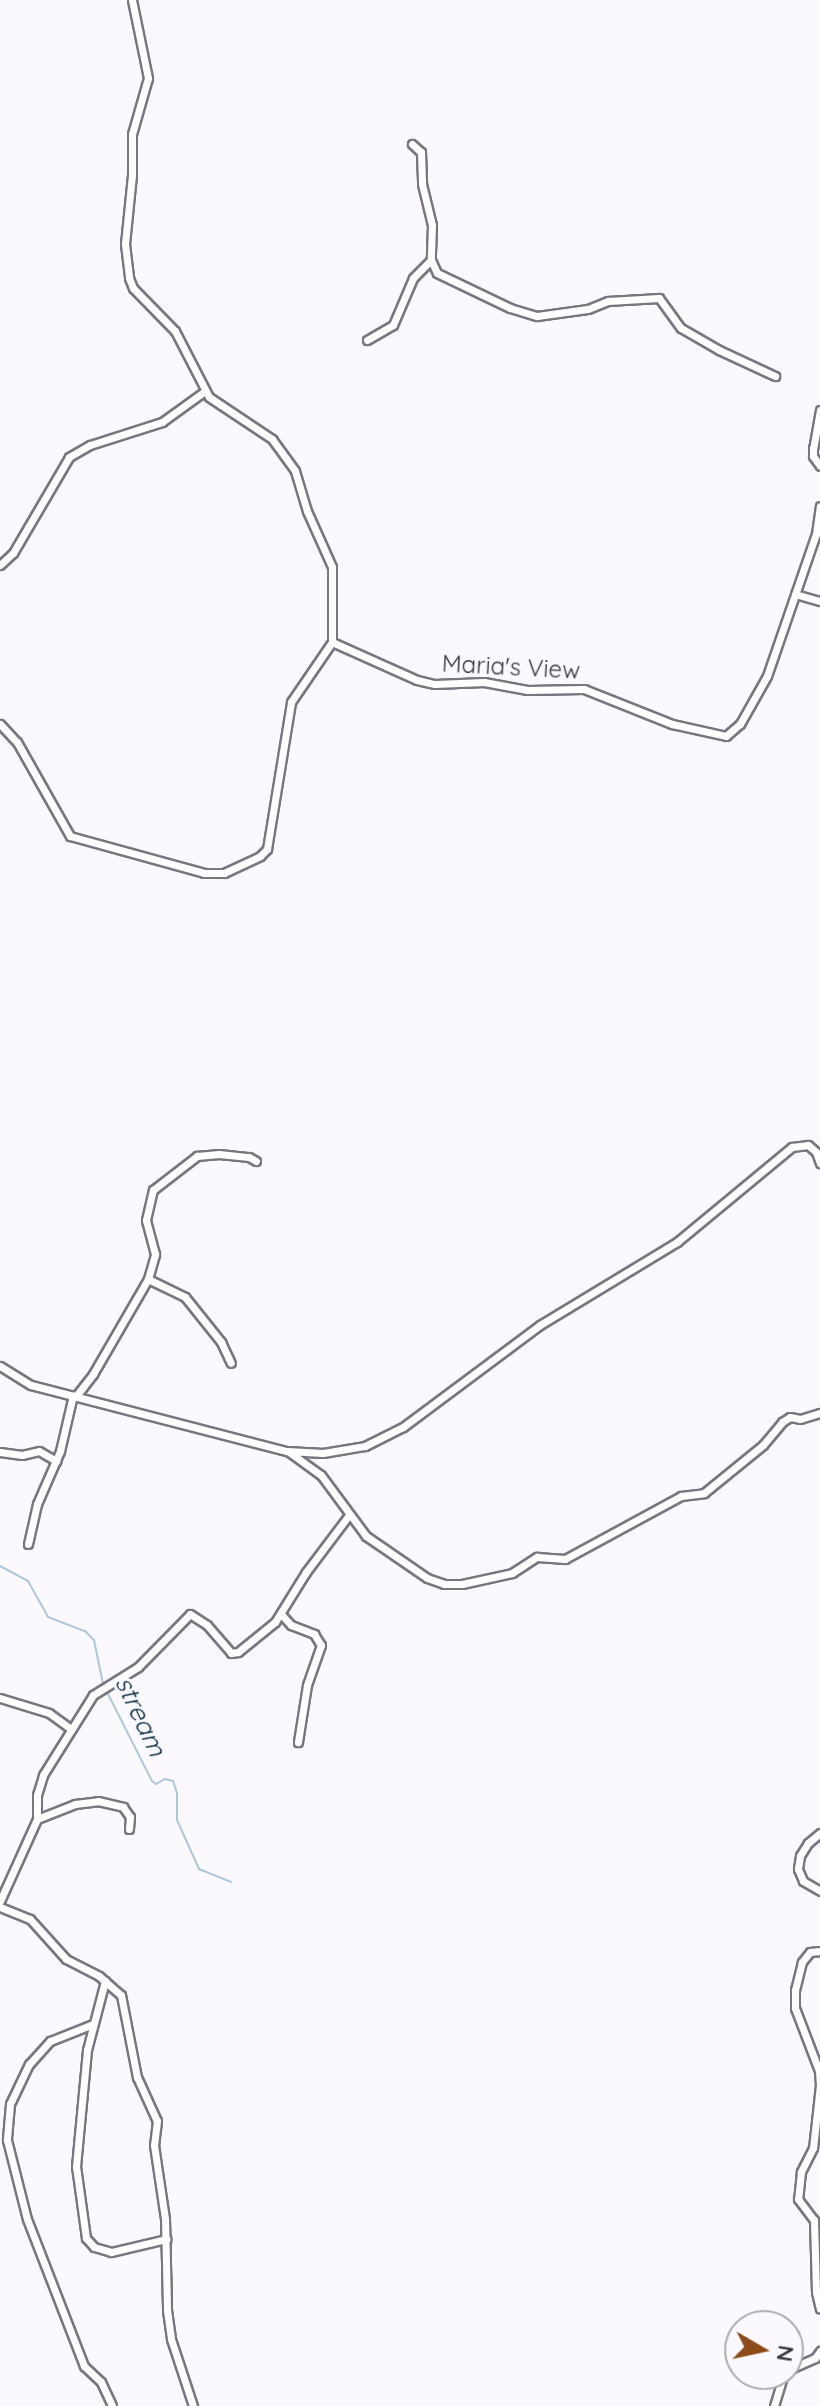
<!DOCTYPE html>
<html>
<head>
<meta charset="utf-8">
<style>
  body { margin:0 }
  #map { position:relative; width:820px; height:2406px; overflow:hidden; background:#fbf9fe; font-family:Quicksand,sans-serif }
  div>[style] { position:absolute }
  [style*='--x'] { left:calc(var(--x)*1px); top:calc(var(--y)*1px); width:calc(var(--w)*1px); rotate:calc(var(--a)*1deg) }
  .stream>* { height:2px; margin:-1px; padding:0 1px; transform-origin:1px; border-radius:1px; background:#abc8dd }
  .roads { filter:drop-shadow(2px 0 #797680) drop-shadow(-2px 0 #797680) drop-shadow(0 2px #797680) drop-shadow(0 -2px #797680) }
  .street>* { height:7px; margin:-3.5px; padding:0 3.5px; transform-origin:3.5px; border-radius:3.5px; background:#fff }
  span { translate:-50% -50%; white-space:nowrap; text-align:center; line-height:1.15; -webkit-text-stroke:6px #fbf9fe; paint-order:stroke }
  .street-label { font-size:24px; color:#39383c }
  .water-label { font-size:26px; color:#082e45; font-style:italic }
  .north { position:absolute; left:724px; top:2310px; width:80px; height:80px; box-sizing:border-box; background:#fbf9fe; border:2px solid #adacb0; border-radius:50%; rotate:99deg; font-size:22px; font-weight:700; line-height:32px; text-align:center; color:#39383c }
  .north::after { content:''; display:block; margin:auto; width:28px; height:36px; background:#8d4b19; clip-path:polygon(50% 0,100% 100%,50% 72%,0 100%) }
</style>
</head>
<body>
<div id="map">
  <div class="stream">
    <i style="--x:0;--y:1566;--w:32;--a:28"></i>
    <i style="--x:28;--y:1581;--w:41;--a:60.9"></i>
    <i style="--x:48;--y:1617;--w:40;--a:21"></i>
    <i style="--x:85;--y:1631;--w:13;--a:45"></i>
    <i style="--x:94;--y:1640;--w:45;--a:78.4"></i>
    <i style="--x:106;--y:1690;--w:102;--a:63.2"></i>
    <i style="--x:152;--y:1781;--w:5;--a:37"></i>
    <i style="--x:156;--y:1784;--w:10;--a:-29"></i>
    <i style="--x:165;--y:1779;--w:8;--a:14"></i>
    <i style="--x:173;--y:1781;--w:13;--a:72"></i>
    <i style="--x:177;--y:1793;--w:27;--a:90"></i>
    <i style="--x:177;--y:1820;--w:54;--a:65.8"></i>
    <i style="--x:199;--y:1869;--w:35;--a:22"></i>
  </div>
  <div class="roads">
    <div class="street">
      <i style="--x:132;--y:0;--w:80;--a:78.4"></i>
      <i style="--x:148;--y:78;--w:58;--a:105.9"></i>
      <i style="--x:132;--y:134;--w:41;--a:90"></i>
      <i style="--x:132;--y:175;--w:69;--a:95.8"></i>
      <i style="--x:125;--y:244;--w:34;--a:83"></i>
      <i style="--x:129;--y:278;--w:11;--a:68"></i>
      <i style="--x:133;--y:288;--w:60;--a:45.7"></i>
      <i style="--x:175;--y:331;--w:74;--a:62.7"></i>
      <i style="--x:209;--y:397;--w:76;--a:33.7"></i>
      <i style="--x:272;--y:439;--w:39;--a:54"></i>
      <i style="--x:295;--y:471;--w:42;--a:73.3"></i>
      <i style="--x:307;--y:511;--w:61;--a:65.9"></i>
      <i style="--x:332;--y:567;--w:75;--a:90"></i>
      <i style="--x:332;--y:642;--w:93;--a:24.1"></i>
      <i style="--x:417;--y:680;--w:18;--a:13"></i>
      <i style="--x:435;--y:684;--w:49;--a:-2.3"></i>
      <i style="--x:484;--y:682;--w:44;--a:10.5"></i>
      <i style="--x:527;--y:690;--w:57;--a:-1"></i>
      <i style="--x:584;--y:689;--w:95;--a:21.7"></i>
      <i style="--x:672;--y:724;--w:55;--a:12.5"></i>
      <i style="--x:726;--y:736;--w:18;--a:-41"></i>
      <i style="--x:740;--y:724;--w:55;--a:-60.6"></i>
      <i style="--x:767;--y:676;--w:150;--a:-71"></i>
      <i style="--x:816;--y:534;--w:28;--a:-82"></i>
      <i style="--x:412;--y:144;--w:12;--a:42"></i>
      <i style="--x:421;--y:152;--w:32;--a:88"></i>
      <i style="--x:422;--y:184;--w:42;--a:76.3"></i>
      <i style="--x:432;--y:225;--w:35;--a:92"></i>
      <i style="--x:431;--y:260;--w:14;--a:65"></i>
      <i style="--x:437;--y:273;--w:81;--a:25.6"></i>
      <i style="--x:510;--y:308;--w:28;--a:17"></i>
      <i style="--x:537;--y:316;--w:51;--a:-7.8"></i>
      <i style="--x:588;--y:309;--w:22;--a:-22"></i>
      <i style="--x:608;--y:301;--w:51;--a:-3.4"></i>
      <i style="--x:659;--y:298;--w:37;--a:54"></i>
      <i style="--x:681;--y:328;--w:44;--a:30.1"></i>
      <i style="--x:719;--y:350;--w:62;--a:24.9"></i>
      <i style="--x:367;--y:340;--w:30;--a:-30"></i>
      <i style="--x:393;--y:325;--w:51;--a:-66.9"></i>
      <i style="--x:413;--y:278;--w:25;--a:-45"></i>
      <i style="--x:820;--y:410;--w:39;--a:100"></i>
      <i style="--x:813;--y:448;--w:8;--a:90"></i>
      <i style="--x:813;--y:456;--w:12;--a:55"></i>
      <i style="--x:0;--y:565;--w:18;--a:-43"></i>
      <i style="--x:13;--y:553;--w:111;--a:-59.7"></i>
      <i style="--x:69;--y:457;--w:24;--a:-30"></i>
      <i style="--x:90;--y:445;--w:76;--a:-17.7"></i>
      <i style="--x:162;--y:422;--w:53;--a:-35.8"></i>
      <i style="--x:795;--y:594;--w:26;--a:16"></i>
      <i style="--x:0;--y:724;--w:25;--a:47"></i>
      <i style="--x:17;--y:742;--w:108;--a:60.6"></i>
      <i style="--x:70;--y:836;--w:139;--a:15.4"></i>
      <i style="--x:204;--y:873;--w:20;--a:0"></i>
      <i style="--x:224;--y:873;--w:40;--a:-25"></i>
      <i style="--x:260;--y:856;--w:10;--a:-45"></i>
      <i style="--x:267;--y:849;--w:149;--a:-80.7"></i>
      <i style="--x:291;--y:702;--w:73;--a:-55.7"></i>
      <i style="--x:148;--y:1279;--w:41;--a:25.9"></i>
      <i style="--x:185;--y:1297;--w:58;--a:51.3"></i>
      <i style="--x:221;--y:1342;--w:23;--a:65"></i>
      <i style="--x:0;--y:1366;--w:36;--a:32"></i>
      <i style="--x:31;--y:1385;--w:264;--a:14.5"></i>
      <i style="--x:287;--y:1451;--w:36;--a:3"></i>
      <i style="--x:323;--y:1453;--w:43;--a:-9.5"></i>
      <i style="--x:365;--y:1446;--w:42;--a:-26.6"></i>
      <i style="--x:403;--y:1427;--w:171;--a:-36.7"></i>
      <i style="--x:540;--y:1325;--w:160;--a:-31.2"></i>
      <i style="--x:677;--y:1242;--w:149;--a:-39.6"></i>
      <i style="--x:792;--y:1147;--w:16;--a:-7"></i>
      <i style="--x:808;--y:1145;--w:11;--a:41"></i>
      <i style="--x:816;--y:1152;--w:12;--a:70"></i>
      <i style="--x:76;--y:1396;--w:28;--a:-52"></i>
      <i style="--x:93;--y:1374;--w:110;--a:-59.9"></i>
      <i style="--x:148;--y:1279;--w:26;--a:-74"></i>
      <i style="--x:155;--y:1254;--w:35;--a:-105"></i>
      <i style="--x:146;--y:1220;--w:31;--a:-77"></i>
      <i style="--x:153;--y:1190;--w:56;--a:-37.7"></i>
      <i style="--x:197;--y:1156;--w:22;--a:-5"></i>
      <i style="--x:219;--y:1154;--w:30;--a:6"></i>
      <i style="--x:249;--y:1157;--w:8;--a:30"></i>
      <i style="--x:0;--y:1452;--w:22;--a:8"></i>
      <i style="--x:22;--y:1455;--w:17;--a:-13"></i>
      <i style="--x:39;--y:1451;--w:20;--a:30"></i>
      <i style="--x:289;--y:1452;--w:39;--a:36"></i>
      <i style="--x:321;--y:1475;--w:76;--a:53.6"></i>
      <i style="--x:366;--y:1536;--w:74;--a:34.5"></i>
      <i style="--x:427;--y:1578;--w:18;--a:19"></i>
      <i style="--x:444;--y:1584;--w:18;--a:0"></i>
      <i style="--x:462;--y:1584;--w:51;--a:-12.4"></i>
      <i style="--x:512;--y:1573;--w:30;--a:-33"></i>
      <i style="--x:537;--y:1557;--w:28;--a:4"></i>
      <i style="--x:565;--y:1559;--w:132;--a:-28.5"></i>
      <i style="--x:681;--y:1496;--w:23;--a:-7"></i>
      <i style="--x:704;--y:1493;--w:76;--a:-39.1"></i>
      <i style="--x:763;--y:1445;--w:30;--a:-50"></i>
      <i style="--x:782;--y:1422;--w:9;--a:-32"></i>
      <i style="--x:790;--y:1417;--w:10;--a:11"></i>
      <i style="--x:800;--y:1419;--w:21;--a:-17"></i>
      <i style="--x:28;--y:1544;--w:41;--a:-77.3"></i>
      <i style="--x:37;--y:1504;--w:58;--a:-66.5"></i>
      <i style="--x:60;--y:1451;--w:57;--a:-76.9"></i>
      <i style="--x:281;--y:1614;--w:15;--a:48"></i>
      <i style="--x:291;--y:1625;--w:25;--a:21"></i>
      <i style="--x:314;--y:1634;--w:13;--a:58"></i>
      <i style="--x:321;--y:1645;--w:42;--a:109.3"></i>
      <i style="--x:307;--y:1685;--w:58;--a:99"></i>
      <i style="--x:0;--y:1698;--w:51;--a:17"></i>
      <i style="--x:49;--y:1713;--w:26;--a:36"></i>
      <i style="--x:37;--y:1819;--w:41;--a:-21.5"></i>
      <i style="--x:75;--y:1804;--w:23;--a:-7"></i>
      <i style="--x:98;--y:1801;--w:26;--a:13"></i>
      <i style="--x:123;--y:1807;--w:12;--a:55"></i>
      <i style="--x:130;--y:1817;--w:12;--a:95"></i>
      <i style="--x:820;--y:1833;--w:16;--a:140"></i>
      <i style="--x:808;--y:1843;--w:15;--a:122"></i>
      <i style="--x:800;--y:1856;--w:13;--a:99"></i>
      <i style="--x:798;--y:1869;--w:13;--a:67"></i>
      <i style="--x:803;--y:1881;--w:20;--a:30"></i>
      <i style="--x:0;--y:1901;--w:90;--a:-65.7"></i>
      <i style="--x:37;--y:1819;--w:24;--a:-90"></i>
      <i style="--x:37;--y:1795;--w:21;--a:-73"></i>
      <i style="--x:43;--y:1775;--w:94;--a:-58"></i>
      <i style="--x:93;--y:1695;--w:53;--a:-31.9"></i>
      <i style="--x:138;--y:1667;--w:74;--a:-45.5"></i>
      <i style="--x:190;--y:1614;--w:20;--a:33"></i>
      <i style="--x:207;--y:1625;--w:37;--a:49"></i>
      <i style="--x:231;--y:1653;--w:7;--a:-8"></i>
      <i style="--x:238;--y:1652;--w:48;--a:-39"></i>
      <i style="--x:275;--y:1622;--w:59;--a:-58.2"></i>
      <i style="--x:306;--y:1572;--w:71;--a:-53"></i>
      <i style="--x:0;--y:1907;--w:32;--a:22"></i>
      <i style="--x:30;--y:1919;--w:54;--a:48"></i>
      <i style="--x:66;--y:1959;--w:37;--a:27"></i>
      <i style="--x:99;--y:1976;--w:29;--a:41"></i>
      <i style="--x:121;--y:1995;--w:84;--a:79"></i>
      <i style="--x:137;--y:2077;--w:48;--a:65.6"></i>
      <i style="--x:157;--y:2121;--w:24;--a:97"></i>
      <i style="--x:154;--y:2145;--w:75;--a:81.5"></i>
      <i style="--x:165;--y:2219;--w:91;--a:88.7"></i>
      <i style="--x:167;--y:2310;--w:29;--a:82"></i>
      <i style="--x:171;--y:2339;--w:71;--a:71.8"></i>
      <i style="--x:820;--y:1951;--w:10;--a:174"></i>
      <i style="--x:810;--y:1952;--w:13;--a:129"></i>
      <i style="--x:802;--y:1962;--w:29;--a:104"></i>
      <i style="--x:795;--y:1990;--w:18;--a:90"></i>
      <i style="--x:795;--y:2008;--w:67;--a:69.1"></i>
      <i style="--x:819;--y:2071;--w:14;--a:86"></i>
      <i style="--x:820;--y:2085;--w:63;--a:96.3"></i>
      <i style="--x:813;--y:2148;--w:27;--a:117"></i>
      <i style="--x:801;--y:2172;--w:27;--a:96"></i>
      <i style="--x:798;--y:2199;--w:26;--a:53"></i>
      <i style="--x:814;--y:2220;--w:72;--a:88.4"></i>
      <i style="--x:816;--y:2292;--w:17;--a:77"></i>
      <i style="--x:105;--y:1981;--w:71;--a:104.6"></i>
      <i style="--x:87;--y:2050;--w:117;--a:95.4"></i>
      <i style="--x:76;--y:2166;--w:73;--a:82.1"></i>
      <i style="--x:86;--y:2238;--w:12;--a:48"></i>
      <i style="--x:94;--y:2247;--w:18;--a:16"></i>
      <i style="--x:111;--y:2252;--w:57;--a:-13.3"></i>
      <i style="--x:93;--y:2024;--w:46;--a:158.4"></i>
      <i style="--x:50;--y:2041;--w:31;--a:132"></i>
      <i style="--x:29;--y:2064;--w:44;--a:115.4"></i>
      <i style="--x:10;--y:2104;--w:36;--a:95"></i>
      <i style="--x:7;--y:2140;--w:81;--a:75.8"></i>
      <i style="--x:27;--y:2219;--w:158;--a:68.8"></i>
      <i style="--x:84;--y:2366;--w:23;--a:43"></i>
      <i style="--x:101;--y:2382;--w:26;--a:65"></i>
      <i style="--x:788;--y:2370;--w:30;--a:-24"></i>
      <i style="--x:815;--y:2358;--w:9;--a:-54"></i>
      <i style="--x:774;--y:2406;--w:34;--a:-73"></i>
    </div>
  </div>
  <div class="street-label">
    <span style="left:511px;top:667px;rotate:3deg">Maria's View</span>
  </div>
  <div class="water-label">
    <span style="left:141px;top:1716px;rotate:65deg">stream</span>
  </div>
  <div class="north">N</div>
</div>
</body>
</html>
